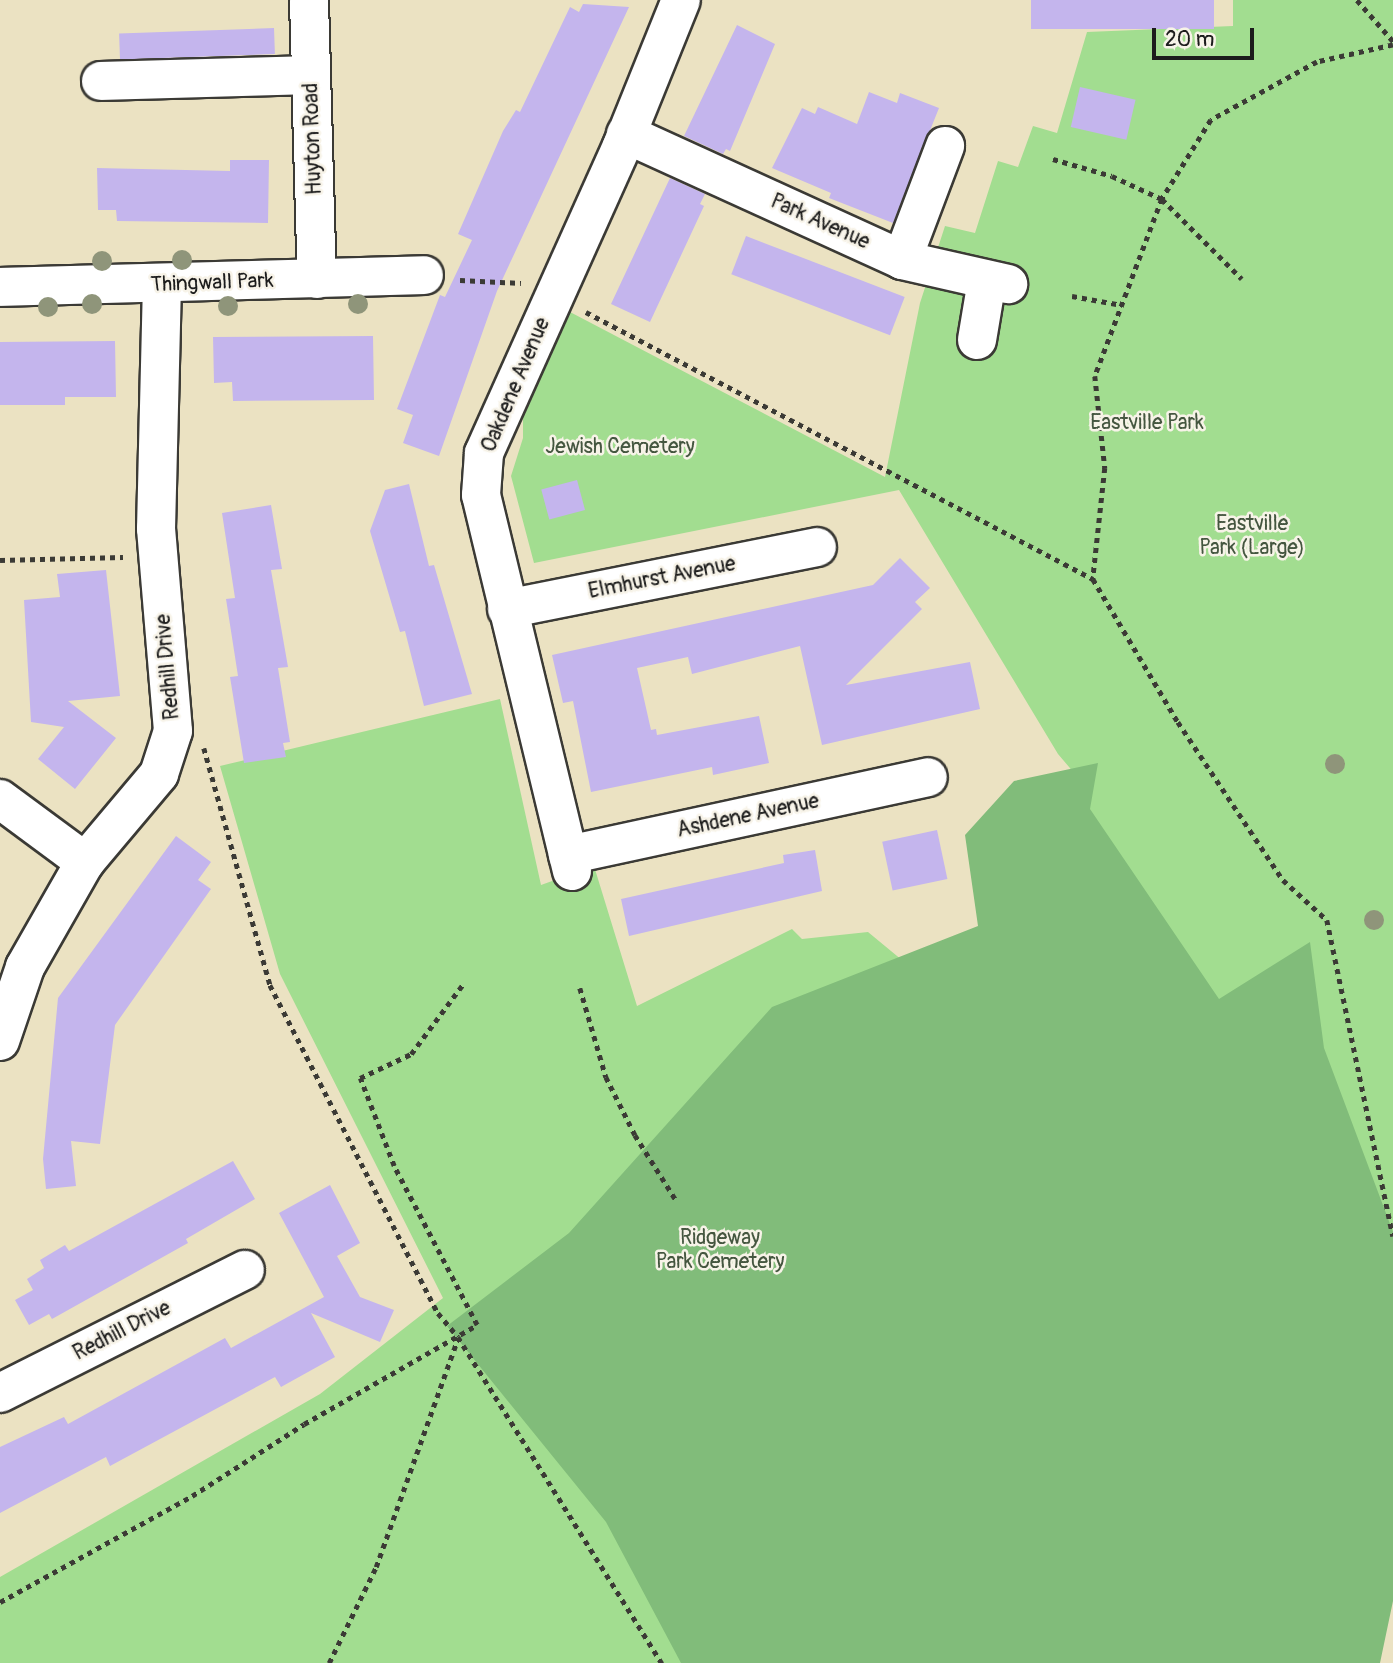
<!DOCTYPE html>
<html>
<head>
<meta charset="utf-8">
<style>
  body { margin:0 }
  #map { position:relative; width:1393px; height:1663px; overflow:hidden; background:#ebe2c2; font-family:Pangolin,sans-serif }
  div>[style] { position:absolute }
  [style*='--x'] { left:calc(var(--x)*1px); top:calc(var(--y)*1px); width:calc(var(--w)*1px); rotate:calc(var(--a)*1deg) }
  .green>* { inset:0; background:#a2dd90 }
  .forest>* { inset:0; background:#81bc7a }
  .building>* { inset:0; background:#c4b5ed; transform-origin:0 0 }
  .path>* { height:4.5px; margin-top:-2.25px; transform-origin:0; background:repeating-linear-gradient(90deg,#3b3a35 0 5px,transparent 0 10px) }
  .roads { filter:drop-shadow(2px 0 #3b3a35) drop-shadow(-2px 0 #3b3a35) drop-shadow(0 2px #3b3a35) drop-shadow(0 -2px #3b3a35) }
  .minor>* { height:38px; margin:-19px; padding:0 19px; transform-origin:19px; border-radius:19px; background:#fff }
  .trees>* { width:20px; height:20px; margin:-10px; border-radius:50%; background:#8f957a }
  span { translate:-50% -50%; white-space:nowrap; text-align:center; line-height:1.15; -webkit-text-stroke:5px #f7f3e8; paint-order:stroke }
  .street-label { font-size:21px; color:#1c1c1c }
  .park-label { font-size:21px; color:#44563f }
  .scale { position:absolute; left:1152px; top:28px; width:102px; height:32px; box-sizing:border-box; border:4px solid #1c1c1c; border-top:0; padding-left:9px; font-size:21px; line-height:24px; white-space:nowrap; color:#1c1c1c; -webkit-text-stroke:5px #f7f3e8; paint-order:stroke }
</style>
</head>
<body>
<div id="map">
  <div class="green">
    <i style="clip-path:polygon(1233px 0,1393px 0,1393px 1345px,1177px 1047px,1075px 774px,1058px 754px,899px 490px,534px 563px,511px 476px,523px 438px,523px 385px,570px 312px,885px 477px,920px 303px,945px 226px,975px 233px,998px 161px,1018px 167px,1033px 126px,1057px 133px,1087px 32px,1233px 26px)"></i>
    <i style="clip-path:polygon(500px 699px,541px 885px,594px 866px,637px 1006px,792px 929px,802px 939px,868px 932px,914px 970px,1053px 1663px,0 1663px,0 1577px,320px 1394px,443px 1298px,280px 974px,220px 766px)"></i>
  </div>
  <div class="forest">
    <i style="clip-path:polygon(1098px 763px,1090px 809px,1219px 999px,1310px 942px,1324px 1048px,1393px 1232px,1393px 1601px,1380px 1663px,681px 1663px,606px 1522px,447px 1326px,569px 1233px,772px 1007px,978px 926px,965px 835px,1014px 781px)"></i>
  </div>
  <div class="building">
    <i style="left:1031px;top:0;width:183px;height:29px"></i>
    <i style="clip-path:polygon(583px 4px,629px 7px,497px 291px,439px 456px,403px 443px,413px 415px,397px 409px,440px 295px,445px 297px,472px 240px,458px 234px,503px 131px,516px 110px,520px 112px,570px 7px,579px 12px)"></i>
    <i style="clip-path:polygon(737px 25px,775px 44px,730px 151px,726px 149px,723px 154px,684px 136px)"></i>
    <i style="left:274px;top:28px;width:26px;height:155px;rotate:88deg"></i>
    <i style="left:1080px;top:87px;width:57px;height:41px;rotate:13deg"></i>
    <i style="clip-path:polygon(869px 92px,897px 103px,900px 93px,939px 108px,893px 223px,829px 198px,831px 193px,772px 168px,802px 108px,815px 114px,818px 107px,857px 124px)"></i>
    <i style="clip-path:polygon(230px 160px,269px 160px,268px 223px,117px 221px,116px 210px,98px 210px,97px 168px,230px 171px)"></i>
    <i style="clip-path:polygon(670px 178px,705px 194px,700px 204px,704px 206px,650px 322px,611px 304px)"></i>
    <i style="left:746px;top:236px;width:170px;height:41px;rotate:21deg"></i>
    <i style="clip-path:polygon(373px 336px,374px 400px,233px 401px,232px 382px,214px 383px,213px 337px)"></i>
    <i style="clip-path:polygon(115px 341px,116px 397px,65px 397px,65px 405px,0 405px,0 342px)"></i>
    <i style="left:577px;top:480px;width:31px;height:37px;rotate:75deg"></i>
    <i style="clip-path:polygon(409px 484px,429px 566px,434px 565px,472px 694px,424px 706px,405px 631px,400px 632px,370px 531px,385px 490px)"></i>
    <i style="clip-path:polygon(271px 505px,282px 569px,271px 570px,288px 667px,278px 668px,290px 742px,283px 743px,286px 757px,244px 763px,230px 677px,238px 676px,226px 599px,235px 598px,222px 513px)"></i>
    <i style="clip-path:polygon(900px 558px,930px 588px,915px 602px,922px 609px,846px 685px,970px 662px,980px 709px,822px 745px,800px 646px,692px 674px,688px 657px,637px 668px,651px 730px,656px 729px,657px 735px,759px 716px,769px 763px,713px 775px,712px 767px,591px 792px,573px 701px,563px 703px,552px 655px,873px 585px)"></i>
    <i style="clip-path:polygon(106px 570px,120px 696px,68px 701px,116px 738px,75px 789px,38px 759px,64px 727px,31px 722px,24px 600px,60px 597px,57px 574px)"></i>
    <i style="left:937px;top:830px;width:50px;height:56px;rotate:78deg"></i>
    <i style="clip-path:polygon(176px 836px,211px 862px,198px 880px,211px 889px,115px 1025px,100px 1144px,71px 1141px,76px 1186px,46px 1189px,43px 1159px,58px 998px)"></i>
    <i style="clip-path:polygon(815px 850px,822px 891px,629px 936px,621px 899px,784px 863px,783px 855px)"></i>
    <i style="clip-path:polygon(233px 1161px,255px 1199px,186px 1239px,188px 1243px,52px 1319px,49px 1314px,29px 1325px,15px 1300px,33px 1290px,27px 1279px,44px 1268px,40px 1260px,65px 1245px,69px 1251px)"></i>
    <i style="clip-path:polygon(330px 1185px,360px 1243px,337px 1256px,360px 1297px,394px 1310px,380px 1342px,311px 1313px,335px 1357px,281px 1387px,275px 1377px,110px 1466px,106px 1457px,0 1513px,0 1447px,64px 1417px,68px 1424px,225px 1338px,231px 1348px,324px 1297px,279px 1213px)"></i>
  </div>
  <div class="path">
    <i style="--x:1357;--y:0;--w:55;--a:48.7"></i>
    <i style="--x:1393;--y:45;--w:78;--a:167.4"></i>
    <i style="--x:1317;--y:62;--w:121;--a:151.3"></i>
    <i style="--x:1211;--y:120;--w:93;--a:121.8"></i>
    <i style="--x:1162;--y:199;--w:189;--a:110.7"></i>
    <i style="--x:1095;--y:376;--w:93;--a:83.8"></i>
    <i style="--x:1105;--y:468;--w:112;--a:96.2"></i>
    <i style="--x:1093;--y:579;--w:166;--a:59.3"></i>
    <i style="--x:1178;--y:722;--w:190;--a:56.4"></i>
    <i style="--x:1283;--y:880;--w:59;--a:42.3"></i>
    <i style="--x:1327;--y:920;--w:323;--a:78.2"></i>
    <i style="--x:1053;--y:159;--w:61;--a:16.1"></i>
    <i style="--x:1112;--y:176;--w:55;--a:24.7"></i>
    <i style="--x:1162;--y:199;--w:113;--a:45"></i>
    <i style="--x:460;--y:280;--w:61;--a:2.8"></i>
    <i style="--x:1072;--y:296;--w:51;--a:10.2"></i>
    <i style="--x:586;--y:312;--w:573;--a:27.77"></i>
    <i style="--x:0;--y:560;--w:123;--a:-1.4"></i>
    <i style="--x:204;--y:748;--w:246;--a:74.4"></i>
    <i style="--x:270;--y:985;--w:369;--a:62.9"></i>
    <i style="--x:438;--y:1313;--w:31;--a:50"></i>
    <i style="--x:458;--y:1337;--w:385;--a:58"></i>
    <i style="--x:580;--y:988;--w:93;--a:73.7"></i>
    <i style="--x:606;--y:1077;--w:65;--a:63.4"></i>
    <i style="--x:635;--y:1135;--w:77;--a:57.8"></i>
    <i style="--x:0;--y:1602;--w:219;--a:-28.9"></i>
    <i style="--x:192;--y:1496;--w:133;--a:-32.7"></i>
    <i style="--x:304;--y:1424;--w:199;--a:-29.8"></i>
    <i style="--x:477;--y:1325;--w:179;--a:-117.6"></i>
    <i style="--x:394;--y:1166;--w:94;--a:-111.1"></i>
    <i style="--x:360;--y:1078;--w:56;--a:-25.2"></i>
    <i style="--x:411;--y:1054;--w:89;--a:-53.3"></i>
    <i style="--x:329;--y:1663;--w:107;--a:-63.9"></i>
    <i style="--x:376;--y:1567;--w:243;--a:-70.3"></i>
  </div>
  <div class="roads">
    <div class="minor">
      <i style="--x:309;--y:0;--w:279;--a:88.4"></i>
      <i style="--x:101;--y:81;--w:210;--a:-1.6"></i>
      <i style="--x:626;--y:134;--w:303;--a:24.5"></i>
      <i style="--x:902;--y:260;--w:109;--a:12.8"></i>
      <i style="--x:902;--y:260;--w:122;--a:-69.3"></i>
      <i style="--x:0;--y:287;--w:424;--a:-1.6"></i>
      <i style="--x:977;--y:340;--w:61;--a:-80.5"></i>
      <i style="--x:507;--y:609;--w:316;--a:-11.3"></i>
      <i style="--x:0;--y:799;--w:106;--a:36.5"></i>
      <i style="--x:568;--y:855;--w:368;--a:-12.2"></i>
      <i style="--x:572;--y:871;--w:387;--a:-103.6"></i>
      <i style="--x:481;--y:495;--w:42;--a:-85.9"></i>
      <i style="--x:484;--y:453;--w:337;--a:-65.8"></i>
      <i style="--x:622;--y:146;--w:157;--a:-68"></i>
      <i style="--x:0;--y:1041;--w:78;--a:-71.3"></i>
      <i style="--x:25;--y:967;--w:121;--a:-60.3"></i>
      <i style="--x:85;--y:862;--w:115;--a:-49.9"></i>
      <i style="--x:159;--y:774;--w:45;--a:-72"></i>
      <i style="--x:173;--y:731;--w:203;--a:-94.8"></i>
      <i style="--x:156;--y:529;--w:243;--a:-88.6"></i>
      <i style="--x:0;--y:1393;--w:274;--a:-26.7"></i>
    </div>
  </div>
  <div class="trees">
    <i style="left:182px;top:260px"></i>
    <i style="left:102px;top:261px"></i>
    <i style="left:92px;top:304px"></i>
    <i style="left:358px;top:304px"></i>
    <i style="left:228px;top:306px"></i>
    <i style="left:48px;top:307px"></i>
    <i style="left:1335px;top:764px"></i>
    <i style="left:1374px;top:920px"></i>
  </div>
  <div class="street-label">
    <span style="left:313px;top:139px;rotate:-92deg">Huyton Road</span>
    <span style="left:820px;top:222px;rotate:24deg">Park Avenue</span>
    <span style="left:212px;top:283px;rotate:-2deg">Thingwall Park</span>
    <span style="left:516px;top:385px;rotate:-67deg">Oakdene Avenue</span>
    <span style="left:662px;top:578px;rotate:-11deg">Elmhurst Avenue</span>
    <span style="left:168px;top:667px;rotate:-95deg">Redhill Drive</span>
    <span style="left:748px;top:816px;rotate:-12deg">Ashdene Avenue</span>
    <span style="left:122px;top:1331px;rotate:-27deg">Redhill Drive</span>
  </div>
  <div class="park-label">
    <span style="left:1147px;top:423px">Eastville Park</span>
    <span style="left:620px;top:447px">Jewish Cemetery</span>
    <span style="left:1252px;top:536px">Eastville<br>Park (Large)</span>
    <span style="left:720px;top:1250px">Ridgeway<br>Park Cemetery</span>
  </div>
  <div class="scale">20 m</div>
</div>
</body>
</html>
